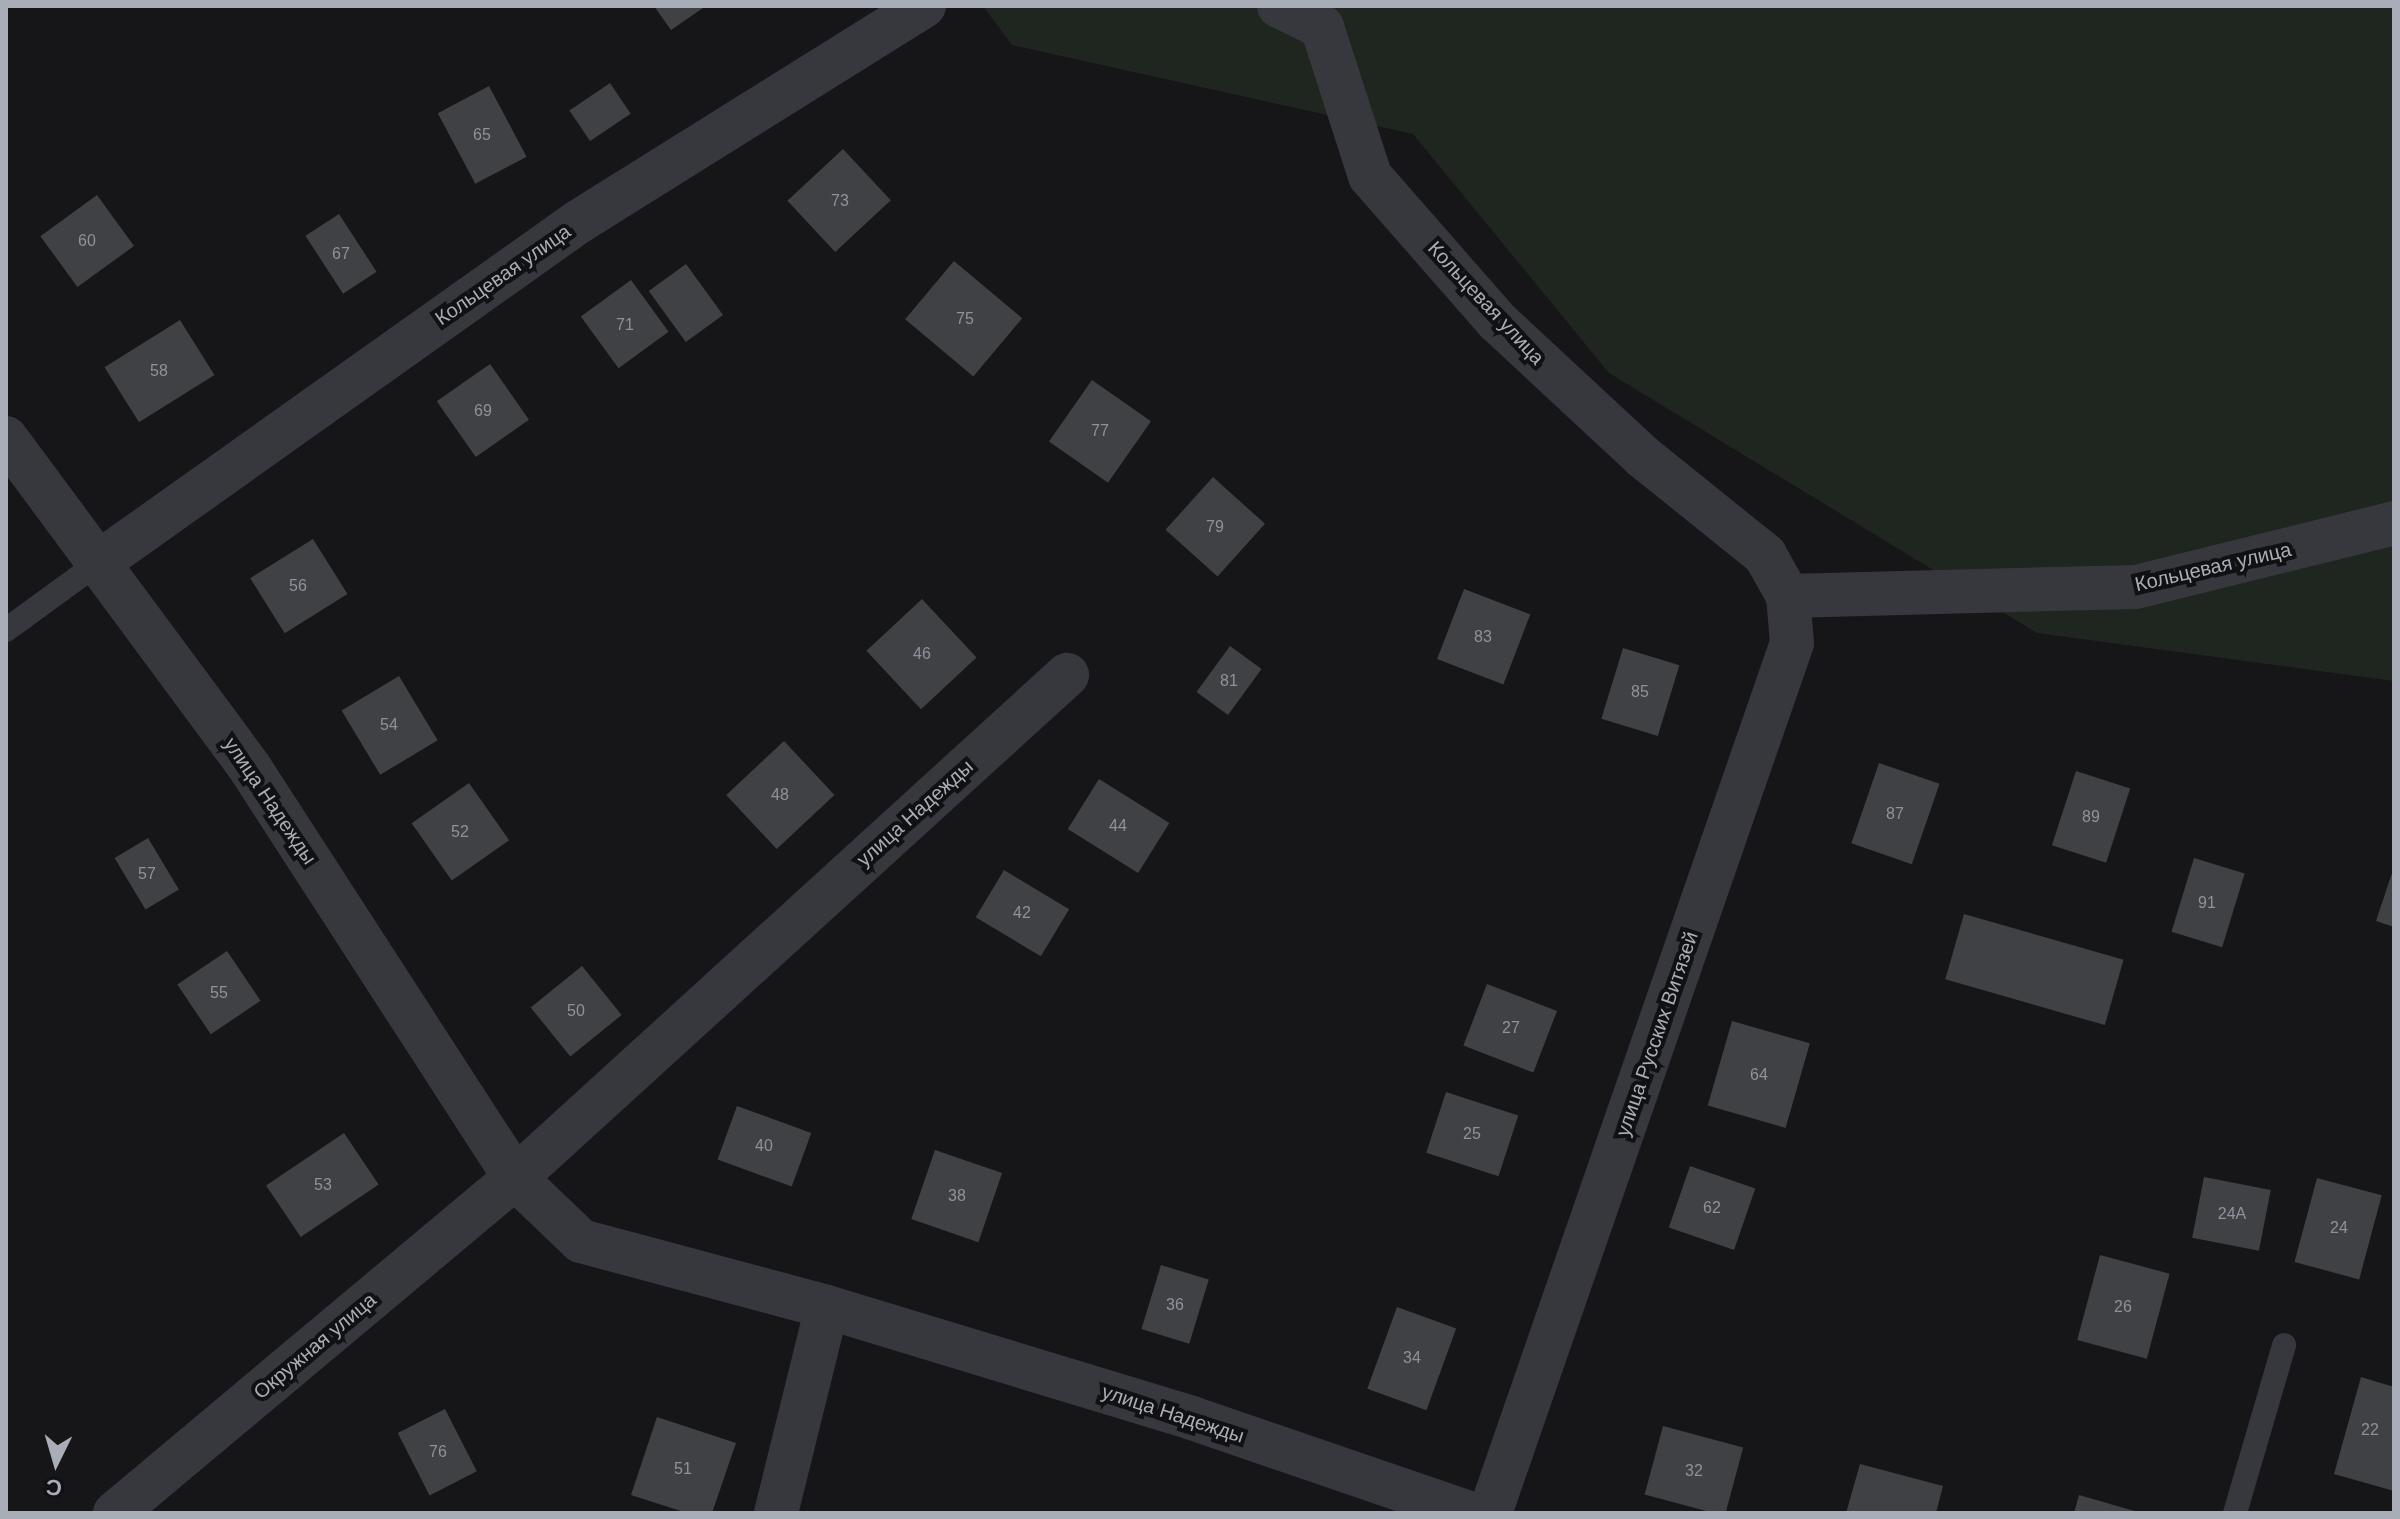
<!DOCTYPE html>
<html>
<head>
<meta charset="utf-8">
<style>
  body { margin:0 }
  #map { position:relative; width:2400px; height:1519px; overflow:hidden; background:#161618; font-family:Arial,sans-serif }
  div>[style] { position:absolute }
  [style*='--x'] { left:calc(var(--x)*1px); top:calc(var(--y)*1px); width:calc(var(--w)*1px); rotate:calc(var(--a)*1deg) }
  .green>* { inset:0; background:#1e261f }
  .building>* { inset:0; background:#404145; transform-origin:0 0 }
  .service>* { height:24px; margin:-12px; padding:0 12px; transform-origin:12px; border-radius:12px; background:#37383d }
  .minor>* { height:44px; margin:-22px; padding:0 22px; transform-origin:22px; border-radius:22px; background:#37383d }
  span { translate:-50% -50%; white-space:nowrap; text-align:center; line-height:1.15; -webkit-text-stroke:8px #111113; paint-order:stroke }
  .number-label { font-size:16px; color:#8e929b }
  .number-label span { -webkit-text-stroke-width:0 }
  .street-label { font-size:20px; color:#a8adb8 }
  .frame { position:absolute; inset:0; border:8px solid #a8adb8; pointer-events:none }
  .north { position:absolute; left:16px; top:1423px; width:80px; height:80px; -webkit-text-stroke:6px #111113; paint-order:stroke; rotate:185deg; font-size:22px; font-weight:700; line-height:32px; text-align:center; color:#a8adb8 }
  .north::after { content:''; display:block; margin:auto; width:28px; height:36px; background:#a8adb8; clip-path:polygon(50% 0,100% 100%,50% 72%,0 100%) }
</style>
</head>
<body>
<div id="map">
  <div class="green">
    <i style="clip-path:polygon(983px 6px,2394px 6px,2394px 681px,2037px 633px,1609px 373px,1413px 134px,1012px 45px)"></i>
  </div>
  <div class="building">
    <i style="clip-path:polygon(654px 6px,706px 6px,671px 30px)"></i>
    <i style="left:610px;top:83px;width:37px;height:49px;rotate:56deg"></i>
    <i style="left:489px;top:86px;width:80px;height:58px;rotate:62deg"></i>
    <i style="left:843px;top:149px;width:70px;height:76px;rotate:47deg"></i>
    <i style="left:97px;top:195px;width:63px;height:70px;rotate:54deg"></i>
    <i style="left:339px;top:214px;width:69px;height:40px;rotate:57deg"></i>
    <i style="left:954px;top:261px;width:89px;height:76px;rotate:40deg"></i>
    <i style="left:686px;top:264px;width:63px;height:46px;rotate:54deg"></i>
    <i style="left:631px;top:280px;width:64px;height:62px;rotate:54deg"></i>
    <i style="left:180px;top:320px;width:65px;height:89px;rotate:58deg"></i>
    <i style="left:490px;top:364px;width:68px;height:65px;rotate:55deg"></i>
    <i style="left:1092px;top:380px;width:72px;height:75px;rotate:35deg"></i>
    <i style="left:1213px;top:477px;width:70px;height:71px;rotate:42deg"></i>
    <i style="left:313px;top:539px;width:65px;height:74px;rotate:58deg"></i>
    <i style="left:1464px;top:589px;width:71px;height:75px;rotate:21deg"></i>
    <i style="left:922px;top:599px;width:80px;height:76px;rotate:47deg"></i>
    <i style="left:1230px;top:646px;width:39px;height:57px;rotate:36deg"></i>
    <i style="left:1623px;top:648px;width:59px;height:74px;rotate:17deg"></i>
    <i style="left:399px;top:676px;width:75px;height:67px;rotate:59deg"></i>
    <i style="left:784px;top:741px;width:74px;height:79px;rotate:47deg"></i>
    <i style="left:1879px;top:763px;width:64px;height:85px;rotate:19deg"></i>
    <i style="left:2076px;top:771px;width:57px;height:78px;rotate:18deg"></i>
    <i style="left:1099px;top:779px;width:83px;height:59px;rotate:32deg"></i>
    <i style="left:469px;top:783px;width:70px;height:70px;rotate:55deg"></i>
    <i style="left:148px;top:838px;width:60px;height:39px;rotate:59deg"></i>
    <i style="left:2194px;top:858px;width:53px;height:77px;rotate:17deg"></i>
    <i style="left:1004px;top:870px;width:76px;height:55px;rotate:31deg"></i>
    <i style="clip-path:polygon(2393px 870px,2394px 870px,2394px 927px,2376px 921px)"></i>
    <i style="left:1964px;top:914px;width:166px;height:68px;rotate:16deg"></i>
    <i style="left:227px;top:951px;width:60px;height:60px;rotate:56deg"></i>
    <i style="left:582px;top:966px;width:63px;height:66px;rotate:51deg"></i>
    <i style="left:1487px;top:984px;width:75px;height:66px;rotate:21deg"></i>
    <i style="left:1732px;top:1021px;width:81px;height:88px;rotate:16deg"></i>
    <i style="left:1446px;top:1092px;width:76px;height:64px;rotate:18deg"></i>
    <i style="left:737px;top:1106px;width:79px;height:57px;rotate:20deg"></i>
    <i style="left:344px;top:1133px;width:62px;height:94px;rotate:56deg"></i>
    <i style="left:935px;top:1150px;width:71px;height:73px;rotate:19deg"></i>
    <i style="left:1690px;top:1166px;width:69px;height:65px;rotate:19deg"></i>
    <i style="left:2204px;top:1177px;width:68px;height:62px;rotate:11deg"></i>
    <i style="left:2317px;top:1178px;width:67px;height:87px;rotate:15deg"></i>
    <i style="left:2100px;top:1255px;width:72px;height:88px;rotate:15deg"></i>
    <i style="left:1161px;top:1265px;width:50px;height:67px;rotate:17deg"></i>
    <i style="left:1397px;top:1307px;width:63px;height:87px;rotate:20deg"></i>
    <i style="clip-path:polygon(2361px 1377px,2394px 1387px,2394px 1491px,2334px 1474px)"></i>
    <i style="left:445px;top:1409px;width:70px;height:53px;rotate:63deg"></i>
    <i style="clip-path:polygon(657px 1417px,736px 1443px,712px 1513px,687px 1513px,631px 1495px)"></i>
    <i style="left:1663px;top:1426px;width:83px;height:71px;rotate:15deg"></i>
    <i style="clip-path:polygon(1860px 1464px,1943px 1486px,1936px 1513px,1846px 1513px)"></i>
    <i style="clip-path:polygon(2079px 1495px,2138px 1512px,2138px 1513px,2074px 1513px)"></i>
  </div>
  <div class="service">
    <i style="--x:6;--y:630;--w:110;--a:-36.1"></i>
    <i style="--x:2235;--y:1513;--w:175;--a:-73.7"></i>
  </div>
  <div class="minor">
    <i style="--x:1279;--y:6;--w:48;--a:26"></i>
    <i style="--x:1322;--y:27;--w:157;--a:72.1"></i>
    <i style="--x:1370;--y:176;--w:194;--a:48.8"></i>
    <i style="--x:1498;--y:322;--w:197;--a:42.9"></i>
    <i style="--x:1642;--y:456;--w:158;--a:38.8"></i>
    <i style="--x:1765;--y:555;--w:47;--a:60.7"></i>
    <i style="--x:1788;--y:596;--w:47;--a:85.1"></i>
    <i style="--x:1792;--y:643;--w:921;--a:109.14"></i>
    <i style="--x:6;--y:438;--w:410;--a:53.5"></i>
    <i style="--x:250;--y:768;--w:488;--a:57.1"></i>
    <i style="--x:515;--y:1178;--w:91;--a:43.7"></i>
    <i style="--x:581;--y:1241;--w:255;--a:15"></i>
    <i style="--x:827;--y:1307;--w:382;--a:16.9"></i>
    <i style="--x:1192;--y:1418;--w:294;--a:18.9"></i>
    <i style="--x:95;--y:565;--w:592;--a:-35.38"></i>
    <i style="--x:578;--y:222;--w:408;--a:-32"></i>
    <i style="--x:1788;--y:596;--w:348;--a:-1.5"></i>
    <i style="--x:2136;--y:587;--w:266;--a:-13.9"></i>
    <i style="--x:115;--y:1513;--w:522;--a:-39.95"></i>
    <i style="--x:515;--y:1178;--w:747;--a:-42.34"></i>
    <i style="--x:776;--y:1513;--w:212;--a:-76.1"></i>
  </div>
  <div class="number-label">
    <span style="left:482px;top:135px">65</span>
    <span style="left:840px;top:201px">73</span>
    <span style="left:87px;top:241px">60</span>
    <span style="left:341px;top:254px">67</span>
    <span style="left:965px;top:319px">75</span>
    <span style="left:625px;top:325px">71</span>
    <span style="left:159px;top:371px">58</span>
    <span style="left:483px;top:411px">69</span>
    <span style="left:1100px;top:431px">77</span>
    <span style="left:1215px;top:527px">79</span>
    <span style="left:298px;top:586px">56</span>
    <span style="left:1483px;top:637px">83</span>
    <span style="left:922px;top:654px">46</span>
    <span style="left:1229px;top:681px">81</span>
    <span style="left:1640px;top:692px">85</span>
    <span style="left:389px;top:725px">54</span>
    <span style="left:780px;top:795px">48</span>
    <span style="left:1895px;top:814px">87</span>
    <span style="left:2091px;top:817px">89</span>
    <span style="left:1118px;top:826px">44</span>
    <span style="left:460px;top:832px">52</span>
    <span style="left:147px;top:874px">57</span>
    <span style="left:2207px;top:903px">91</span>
    <span style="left:1022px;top:913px">42</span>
    <span style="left:219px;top:993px">55</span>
    <span style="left:576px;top:1011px">50</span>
    <span style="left:1511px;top:1028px">27</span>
    <span style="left:1759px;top:1075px">64</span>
    <span style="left:1472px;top:1134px">25</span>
    <span style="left:764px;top:1146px">40</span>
    <span style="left:323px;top:1185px">53</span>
    <span style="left:957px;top:1196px">38</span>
    <span style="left:1712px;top:1208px">62</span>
    <span style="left:2232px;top:1214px">24А</span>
    <span style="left:2339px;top:1228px">24</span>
    <span style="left:1175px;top:1305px">36</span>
    <span style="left:2123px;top:1307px">26</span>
    <span style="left:1412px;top:1358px">34</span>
    <span style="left:2370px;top:1430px">22</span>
    <span style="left:438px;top:1452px">76</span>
    <span style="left:683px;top:1469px">51</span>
    <span style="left:1694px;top:1471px">32</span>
  </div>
  <div class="street-label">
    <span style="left:503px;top:275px;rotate:-35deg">Кольцевая улица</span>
    <span style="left:1486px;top:303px;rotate:47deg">Кольцевая улица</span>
    <span style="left:2213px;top:567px;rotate:-13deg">Кольцевая улица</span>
    <span style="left:270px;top:801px;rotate:56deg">улица Надежды</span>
    <span style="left:915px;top:813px;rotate:-42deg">улица Надежды</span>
    <span style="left:1657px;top:1034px;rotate:-71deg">улица Русских Витязей</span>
    <span style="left:315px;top:1346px;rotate:-40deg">Окружная улица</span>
    <span style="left:1173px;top:1414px;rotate:18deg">улица Надежды</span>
  </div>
  <div class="frame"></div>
  <div class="north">С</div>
</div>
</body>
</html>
